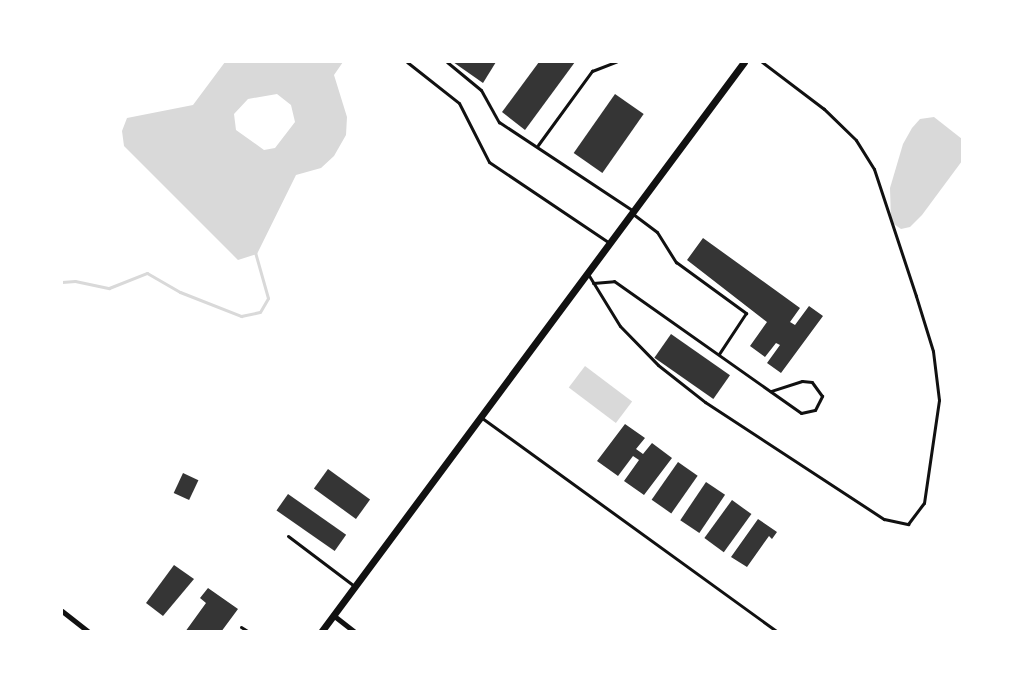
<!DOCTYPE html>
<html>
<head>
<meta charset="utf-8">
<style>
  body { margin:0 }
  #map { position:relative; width:1024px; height:693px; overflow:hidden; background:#fff; font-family:"Source Serif 4",serif }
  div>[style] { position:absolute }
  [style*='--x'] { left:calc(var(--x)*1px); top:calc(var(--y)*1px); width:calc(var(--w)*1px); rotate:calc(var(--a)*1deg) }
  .water>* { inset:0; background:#d9d9d9; transform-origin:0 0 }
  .stream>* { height:3px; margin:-1.5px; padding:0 1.5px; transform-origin:1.5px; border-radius:1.5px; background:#d9d9d9 }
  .building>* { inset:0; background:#353535; transform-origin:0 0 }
  .service>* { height:3px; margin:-1.5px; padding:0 1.5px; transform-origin:1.5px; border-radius:1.5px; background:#111 }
  .minor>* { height:5px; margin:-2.5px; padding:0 2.5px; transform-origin:2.5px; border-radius:2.5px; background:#111 }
  .tertiary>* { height:7px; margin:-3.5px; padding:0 3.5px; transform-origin:3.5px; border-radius:3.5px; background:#111 }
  span { translate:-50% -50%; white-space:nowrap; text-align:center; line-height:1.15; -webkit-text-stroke:6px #fff; paint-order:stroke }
  .frame { position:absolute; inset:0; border:63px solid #fff; pointer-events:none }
</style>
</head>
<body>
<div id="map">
  <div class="water">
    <i style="clip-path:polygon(evenodd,225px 62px,343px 62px,334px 75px,347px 117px,346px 135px,334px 156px,321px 168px,296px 175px,257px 254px,238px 260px,124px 146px,122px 131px,127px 118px,193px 105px,225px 62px,277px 94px,291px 105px,295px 122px,275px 148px,264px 150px,236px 130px,234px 114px,248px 99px,277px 94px)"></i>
    <i style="clip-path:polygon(934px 117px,962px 139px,962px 161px,922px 215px,910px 227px,901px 229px,891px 222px,890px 188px,903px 144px,912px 128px,920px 119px)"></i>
    <i style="left:585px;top:366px;width:59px;height:27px;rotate:37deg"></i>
  </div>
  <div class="stream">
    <i style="--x:62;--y:282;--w:13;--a:-4"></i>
    <i style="--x:75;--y:281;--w:35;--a:12"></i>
    <i style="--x:109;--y:288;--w:41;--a:-21.5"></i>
    <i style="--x:147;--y:273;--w:38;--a:30"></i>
    <i style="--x:180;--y:292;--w:66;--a:21.5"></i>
    <i style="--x:241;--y:316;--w:19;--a:-12"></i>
    <i style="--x:260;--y:312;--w:16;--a:-60"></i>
    <i style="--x:268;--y:298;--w:48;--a:-105.8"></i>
  </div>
  <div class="building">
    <i style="clip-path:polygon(453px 62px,496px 62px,483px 83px)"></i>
    <i style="clip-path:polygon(539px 62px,575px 62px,525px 130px,502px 112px)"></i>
    <i style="left:615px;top:94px;width:35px;height:72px;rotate:35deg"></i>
    <i style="clip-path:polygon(703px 238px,800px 308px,790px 322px,795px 325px,809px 306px,823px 316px,781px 373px,767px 363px,780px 345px,776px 343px,765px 357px,750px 346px,767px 322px,687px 260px)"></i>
    <i style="left:671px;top:334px;width:72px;height:29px;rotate:35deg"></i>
    <i style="clip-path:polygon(625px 424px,645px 438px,636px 449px,643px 454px,652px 443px,672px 458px,644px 495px,624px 481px,639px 460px,633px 456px,618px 476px,597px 461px)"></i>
    <i style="left:678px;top:462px;width:24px;height:46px;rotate:35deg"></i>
    <i style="left:328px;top:469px;width:52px;height:24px;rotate:36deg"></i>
    <i style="left:183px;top:473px;width:17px;height:22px;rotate:25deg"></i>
    <i style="left:706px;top:482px;width:23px;height:46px;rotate:34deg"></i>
    <i style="left:288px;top:494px;width:71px;height:20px;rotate:35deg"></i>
    <i style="left:732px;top:500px;width:24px;height:47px;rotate:36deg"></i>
    <i style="clip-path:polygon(758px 519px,777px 532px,772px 539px,769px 536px,747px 567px,731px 557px)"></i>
    <i style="clip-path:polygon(174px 565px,194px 579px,163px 616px,146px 603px)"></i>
    <i style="clip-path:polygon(208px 588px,238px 609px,221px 632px,185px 632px,206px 603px,200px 598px)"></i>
  </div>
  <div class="service">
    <i style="--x:407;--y:62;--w:66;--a:38.3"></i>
    <i style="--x:459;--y:103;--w:66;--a:63"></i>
    <i style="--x:489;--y:162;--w:143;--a:33.9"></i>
    <i style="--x:447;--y:62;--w:44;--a:39.5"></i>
    <i style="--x:481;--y:90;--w:37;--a:61"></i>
    <i style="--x:499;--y:122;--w:159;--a:33.5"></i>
    <i style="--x:538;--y:145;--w:92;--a:-53.9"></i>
    <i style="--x:592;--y:71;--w:26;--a:-21"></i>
    <i style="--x:633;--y:214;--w:30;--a:37"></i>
    <i style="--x:657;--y:232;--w:36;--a:58"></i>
    <i style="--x:676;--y:262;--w:87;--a:36.1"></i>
    <i style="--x:746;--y:313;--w:49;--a:123.4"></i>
    <i style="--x:588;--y:274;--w:61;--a:58.4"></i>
    <i style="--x:620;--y:326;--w:54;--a:45.7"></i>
    <i style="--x:658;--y:365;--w:60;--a:38.2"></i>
    <i style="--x:705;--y:402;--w:214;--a:33.2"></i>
    <i style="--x:884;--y:519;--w:25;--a:12"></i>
    <i style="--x:908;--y:524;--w:26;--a:-53"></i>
    <i style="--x:924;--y:503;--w:104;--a:-81.7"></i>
    <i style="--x:939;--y:400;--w:49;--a:-97"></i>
    <i style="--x:933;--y:351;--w:58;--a:-107.2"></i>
    <i style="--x:916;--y:296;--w:134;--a:-108.3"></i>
    <i style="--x:874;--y:169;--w:34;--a:-122"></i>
    <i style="--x:856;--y:140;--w:45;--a:-135.9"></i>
    <i style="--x:824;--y:109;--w:78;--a:-142.8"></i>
    <i style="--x:593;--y:283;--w:21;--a:-5"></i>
    <i style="--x:614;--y:281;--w:229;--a:35.2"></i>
    <i style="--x:801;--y:413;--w:14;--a:-12"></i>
    <i style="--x:815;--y:410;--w:16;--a:-63"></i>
    <i style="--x:822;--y:396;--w:17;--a:-126"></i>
    <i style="--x:812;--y:382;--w:10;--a:-174"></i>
    <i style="--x:802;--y:381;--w:33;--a:162"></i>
    <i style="--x:482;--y:418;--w:365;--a:35.9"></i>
    <i style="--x:288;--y:536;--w:83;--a:37.1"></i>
    <i style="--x:241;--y:627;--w:9;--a:32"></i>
  </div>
  <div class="minor">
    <i style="--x:62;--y:611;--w:34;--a:38"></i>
    <i style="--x:333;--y:615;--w:28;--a:38"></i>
  </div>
  <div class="tertiary">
    <i style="--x:321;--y:632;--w:710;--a:-53.42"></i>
  </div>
  <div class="frame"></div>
</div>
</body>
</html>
